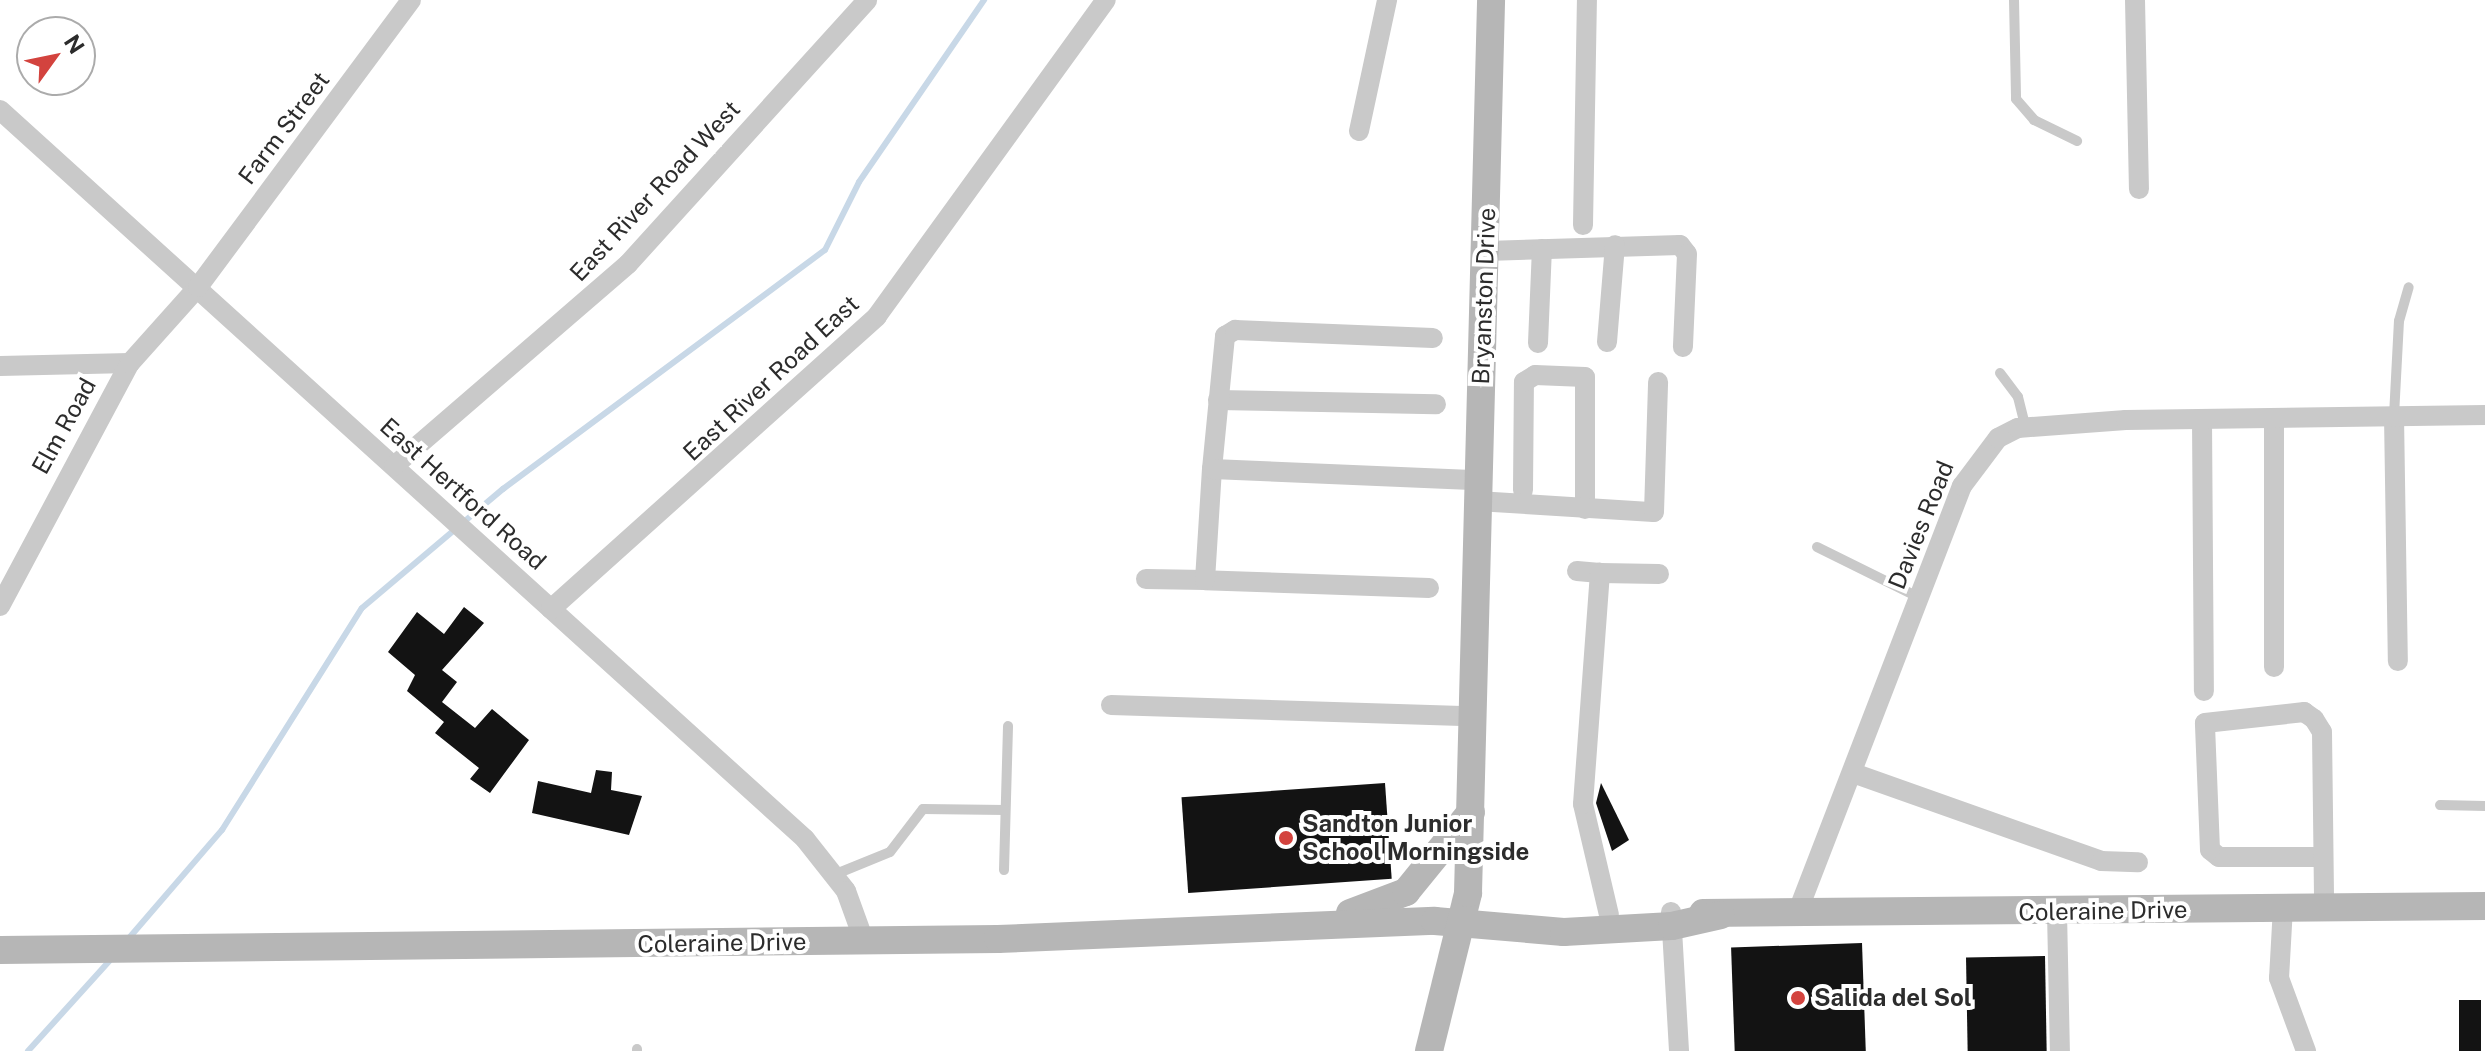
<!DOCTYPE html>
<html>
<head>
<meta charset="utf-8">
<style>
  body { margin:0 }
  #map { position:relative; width:2485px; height:1051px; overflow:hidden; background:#fff; font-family:"Public Sans",sans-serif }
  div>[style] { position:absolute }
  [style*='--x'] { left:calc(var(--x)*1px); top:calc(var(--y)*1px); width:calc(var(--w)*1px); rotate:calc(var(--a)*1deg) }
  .stream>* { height:6px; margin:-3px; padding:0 3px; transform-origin:3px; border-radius:3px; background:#c8d8e7 }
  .building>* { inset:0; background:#131313; transform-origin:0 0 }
  .lane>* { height:10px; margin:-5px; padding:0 5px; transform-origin:5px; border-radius:5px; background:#c9c9c9 }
  .street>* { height:20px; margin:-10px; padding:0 10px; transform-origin:10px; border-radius:10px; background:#c9c9c9 }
  .secondary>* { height:28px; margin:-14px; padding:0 14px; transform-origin:14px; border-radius:14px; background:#b6b6b6 }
  .dots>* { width:22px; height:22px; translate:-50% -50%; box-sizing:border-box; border:4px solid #fff; border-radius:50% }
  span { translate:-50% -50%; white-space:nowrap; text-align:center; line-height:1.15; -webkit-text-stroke:8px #fff; paint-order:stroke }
  .street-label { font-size:24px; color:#2c2c2c }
  .poi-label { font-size:24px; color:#2c2c2c; font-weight:700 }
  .left { translate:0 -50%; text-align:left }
  .north { position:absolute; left:16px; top:16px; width:80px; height:80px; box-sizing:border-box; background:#fff; border:2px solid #ababab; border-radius:50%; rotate:57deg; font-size:22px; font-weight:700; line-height:32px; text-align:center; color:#2c2c2c }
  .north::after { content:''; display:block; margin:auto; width:28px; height:36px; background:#d3433e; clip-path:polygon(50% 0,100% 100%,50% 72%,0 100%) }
</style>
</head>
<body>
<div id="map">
  <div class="stream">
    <i style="--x:129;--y:938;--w:143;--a:-49.3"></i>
    <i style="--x:222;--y:830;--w:262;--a:-57.8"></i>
    <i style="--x:362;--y:608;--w:185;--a:-40.2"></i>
    <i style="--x:503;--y:489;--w:401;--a:-36.6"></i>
    <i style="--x:825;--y:250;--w:76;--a:-63.4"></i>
    <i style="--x:859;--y:182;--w:221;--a:-55.5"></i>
    <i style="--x:28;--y:1051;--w:124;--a:-47.9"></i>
  </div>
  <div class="building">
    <i style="clip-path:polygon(464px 607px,484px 623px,442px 670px,457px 682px,442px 702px,475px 728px,492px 709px,529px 740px,490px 793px,470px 779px,479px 768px,435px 733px,444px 722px,407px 691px,415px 675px,388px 652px,417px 612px,444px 634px)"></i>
    <i style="clip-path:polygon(596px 770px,612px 772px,611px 790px,642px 796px,629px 835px,532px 813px,538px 781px,591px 793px)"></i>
    <i style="left:1385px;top:783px;width:96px;height:204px;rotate:86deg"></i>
    <i style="clip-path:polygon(1601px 783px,1629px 840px,1612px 851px,1596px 803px)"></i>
    <i style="left:1862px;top:943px;width:108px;height:131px;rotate:88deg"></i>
    <i style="left:2045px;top:956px;width:95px;height:79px;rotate:89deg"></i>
    <i style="left:2459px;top:1000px;width:22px;height:51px"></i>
  </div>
  <div class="lane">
    <i style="--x:2014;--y:0;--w:99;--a:88.8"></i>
    <i style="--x:2016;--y:99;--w:28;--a:49"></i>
    <i style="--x:2034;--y:120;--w:48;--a:26"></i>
    <i style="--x:2000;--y:373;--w:30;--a:53"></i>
    <i style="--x:2018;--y:397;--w:32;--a:76"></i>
    <i style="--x:2394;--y:416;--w:95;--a:-87"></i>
    <i style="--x:2399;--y:321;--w:35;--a:-74"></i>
    <i style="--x:1817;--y:547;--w:115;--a:26.3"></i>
    <i style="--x:2440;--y:805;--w:45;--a:1.3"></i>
    <i style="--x:1004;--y:870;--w:144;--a:-88.4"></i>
    <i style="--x:836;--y:874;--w:58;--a:-22.2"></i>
    <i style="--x:890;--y:852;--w:54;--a:-52.5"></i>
    <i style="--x:923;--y:809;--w:82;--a:0.7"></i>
    <i style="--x:637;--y:1051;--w:2;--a:-90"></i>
  </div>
  <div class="street">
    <i style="--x:2135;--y:0;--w:189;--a:88.8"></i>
    <i style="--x:0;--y:110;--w:1086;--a:42.16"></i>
    <i style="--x:805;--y:839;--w:66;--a:51.7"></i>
    <i style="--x:846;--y:891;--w:50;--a:70.1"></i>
    <i style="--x:1359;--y:131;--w:134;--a:-77.9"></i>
    <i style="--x:1583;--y:225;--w:225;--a:-89"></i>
    <i style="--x:1486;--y:251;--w:194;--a:-1.8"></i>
    <i style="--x:1680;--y:245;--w:11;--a:52"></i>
    <i style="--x:1687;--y:254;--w:93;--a:92.5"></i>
    <i style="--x:1607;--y:342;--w:97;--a:-85.3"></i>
    <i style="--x:1538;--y:343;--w:94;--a:-87.6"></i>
    <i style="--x:0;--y:366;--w:130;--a:-1.3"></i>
    <i style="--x:1218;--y:400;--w:218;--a:1.1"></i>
    <i style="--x:2394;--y:416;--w:245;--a:89.1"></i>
    <i style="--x:2202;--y:419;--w:272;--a:89.6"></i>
    <i style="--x:394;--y:466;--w:309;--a:-40.8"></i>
    <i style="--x:628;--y:264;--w:356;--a:-47.8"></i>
    <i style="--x:1212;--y:469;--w:134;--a:-84.4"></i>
    <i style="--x:1225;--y:336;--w:12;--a:-31"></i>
    <i style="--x:1235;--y:330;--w:198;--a:2.3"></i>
    <i style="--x:1523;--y:490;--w:108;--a:-89.5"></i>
    <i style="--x:1524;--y:382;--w:13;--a:-32"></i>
    <i style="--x:1535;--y:375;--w:50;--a:2.3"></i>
    <i style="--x:1585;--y:377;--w:132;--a:90"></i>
    <i style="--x:1477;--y:501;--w:177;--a:3.6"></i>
    <i style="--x:1654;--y:512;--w:130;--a:-88.2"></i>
    <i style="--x:1577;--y:571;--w:23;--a:5"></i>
    <i style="--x:1146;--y:579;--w:59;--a:1"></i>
    <i style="--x:1429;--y:588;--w:224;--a:-178"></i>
    <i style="--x:1205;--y:580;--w:111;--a:-86.4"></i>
    <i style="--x:1212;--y:469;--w:266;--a:2.4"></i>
    <i style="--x:0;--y:606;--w:276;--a:-61.9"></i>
    <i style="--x:130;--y:363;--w:102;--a:-48.2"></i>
    <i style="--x:198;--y:287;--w:357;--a:-53.4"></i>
    <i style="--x:551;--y:609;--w:438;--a:-41.9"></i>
    <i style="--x:877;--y:316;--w:390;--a:-54.1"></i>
    <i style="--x:2274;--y:667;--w:249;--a:-90"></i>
    <i style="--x:1111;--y:705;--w:359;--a:1.8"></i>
    <i style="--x:1853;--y:773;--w:263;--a:19.5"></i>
    <i style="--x:2101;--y:861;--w:37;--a:2"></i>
    <i style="--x:2323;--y:857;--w:104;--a:180"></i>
    <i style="--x:2219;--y:857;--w:11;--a:-142"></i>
    <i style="--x:2210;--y:850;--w:127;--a:-92.3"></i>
    <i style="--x:2205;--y:723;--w:100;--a:-6.3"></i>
    <i style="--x:2304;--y:712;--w:12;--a:35"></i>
    <i style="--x:2314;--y:719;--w:15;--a:58"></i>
    <i style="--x:2322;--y:732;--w:175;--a:89.3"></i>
    <i style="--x:2283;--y:907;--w:71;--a:93.2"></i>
    <i style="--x:2279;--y:978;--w:78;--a:69.7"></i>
    <i style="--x:1671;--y:912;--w:139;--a:86.7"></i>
    <i style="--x:2057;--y:912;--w:139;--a:88.8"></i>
    <i style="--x:1609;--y:915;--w:114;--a:-103.2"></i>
    <i style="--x:1583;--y:804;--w:232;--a:-85.8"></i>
    <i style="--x:1600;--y:573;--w:59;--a:1"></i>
    <i style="--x:1796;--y:916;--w:461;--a:-68.9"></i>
    <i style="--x:1962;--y:486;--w:60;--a:-53.1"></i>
    <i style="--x:1998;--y:438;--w:22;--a:-27"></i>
    <i style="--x:2018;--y:428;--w:108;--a:-4.2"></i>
    <i style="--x:2126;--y:420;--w:359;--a:-0.8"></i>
  </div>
  <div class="secondary">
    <i style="--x:1350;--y:913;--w:60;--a:-20.6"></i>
    <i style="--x:1406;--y:892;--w:103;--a:-50.9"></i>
    <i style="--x:1703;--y:913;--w:782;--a:-0.51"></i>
    <i style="--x:0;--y:950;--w:998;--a:-0.63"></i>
    <i style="--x:998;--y:939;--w:437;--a:-2.4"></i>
    <i style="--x:1435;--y:921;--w:129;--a:4.9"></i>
    <i style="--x:1564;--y:932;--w:108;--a:-3.2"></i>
    <i style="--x:1672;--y:926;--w:50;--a:-12.7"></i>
    <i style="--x:1429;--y:1051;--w:163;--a:-76.1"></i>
    <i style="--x:1468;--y:893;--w:893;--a:-88.52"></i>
  </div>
  <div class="dots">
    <i style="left:1286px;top:838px;background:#d3433e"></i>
    <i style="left:1798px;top:998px;background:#d3433e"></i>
  </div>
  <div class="street-label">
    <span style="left:284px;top:128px;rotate:-53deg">Farm Street</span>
    <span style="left:655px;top:191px;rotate:-47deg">East River Road West</span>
    <span style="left:1484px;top:296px;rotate:-88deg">Bryanston Drive</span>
    <span style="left:771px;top:378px;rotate:-43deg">East River Road East</span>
    <span style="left:64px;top:426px;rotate:-61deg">Elm Road</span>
    <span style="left:463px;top:494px;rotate:42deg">East Hertford Road</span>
    <span style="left:1921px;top:525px;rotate:-68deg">Davies Road</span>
    <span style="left:2103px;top:911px;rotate:-1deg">Coleraine Drive</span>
    <span style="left:722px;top:943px;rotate:-1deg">Coleraine Drive</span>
  </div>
  <div class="poi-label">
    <span class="left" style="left:1302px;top:838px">Sandton Junior<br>School Morningside</span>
    <span class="left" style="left:1814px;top:998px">Salida del Sol</span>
  </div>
  <div class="north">N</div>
</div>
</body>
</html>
